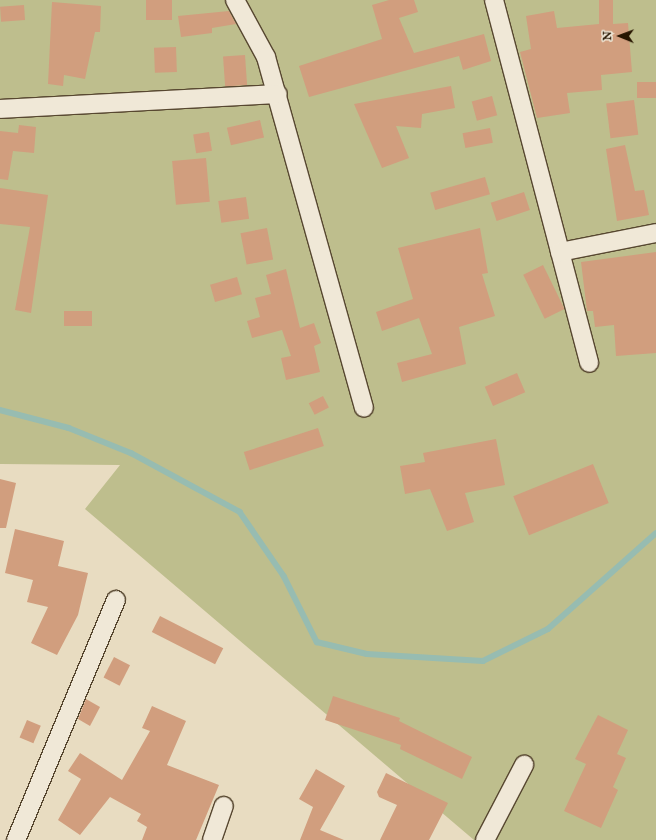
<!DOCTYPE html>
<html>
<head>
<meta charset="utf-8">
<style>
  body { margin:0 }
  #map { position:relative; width:656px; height:840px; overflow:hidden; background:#e8dcc1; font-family:"IM FELL Great Primer",serif }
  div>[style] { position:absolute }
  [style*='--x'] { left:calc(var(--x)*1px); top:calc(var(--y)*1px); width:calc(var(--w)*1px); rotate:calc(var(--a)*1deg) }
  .green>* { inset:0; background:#bebe8d }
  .stream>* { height:5.5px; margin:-2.75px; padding:0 2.75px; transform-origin:2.75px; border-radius:2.75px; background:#97bcb1 }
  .building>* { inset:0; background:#d19e7e; transform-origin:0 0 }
  .roads { filter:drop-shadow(1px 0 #574730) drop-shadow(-1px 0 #574730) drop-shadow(0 1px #574730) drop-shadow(0 -1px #574730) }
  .minor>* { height:18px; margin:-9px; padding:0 9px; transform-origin:9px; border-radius:9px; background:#f0e8d7 }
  span { translate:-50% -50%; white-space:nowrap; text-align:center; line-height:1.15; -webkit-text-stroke:3px #f0e8d7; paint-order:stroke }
  .north { position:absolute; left:600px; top:16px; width:40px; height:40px; -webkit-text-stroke:3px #f0e8d7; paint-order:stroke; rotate:271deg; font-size:11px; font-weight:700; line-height:16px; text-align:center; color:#271500 }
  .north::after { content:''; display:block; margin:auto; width:14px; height:18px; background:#271500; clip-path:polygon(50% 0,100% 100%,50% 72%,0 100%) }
</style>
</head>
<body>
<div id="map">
  <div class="green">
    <i style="clip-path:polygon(0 0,656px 0,656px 840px,474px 840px,85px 509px,120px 465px,0 464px)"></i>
  </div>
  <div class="stream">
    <i style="--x:0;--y:410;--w:71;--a:14.6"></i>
    <i style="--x:69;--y:428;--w:67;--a:22"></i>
    <i style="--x:131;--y:453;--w:124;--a:28.4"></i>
    <i style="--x:240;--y:512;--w:78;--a:55.5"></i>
    <i style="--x:284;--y:576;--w:74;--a:63.4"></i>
    <i style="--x:317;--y:642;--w:51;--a:13.5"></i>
    <i style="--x:367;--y:654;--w:116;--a:3.5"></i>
    <i style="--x:483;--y:661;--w:72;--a:-26.2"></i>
    <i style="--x:548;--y:629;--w:144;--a:-41.6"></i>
  </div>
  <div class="building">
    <i style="left:146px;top:0;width:26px;height:20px"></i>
    <i style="clip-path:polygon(389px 0,414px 0,418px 12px,399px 18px,414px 53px,484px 34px,491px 61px,463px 70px,459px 56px,309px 97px,299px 66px,382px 39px,372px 5px)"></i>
    <i style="clip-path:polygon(599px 0,613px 0,613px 24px,628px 23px,632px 72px,601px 75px,602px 90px,567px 93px,570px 113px,537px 118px,520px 52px,531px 49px,526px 16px,554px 11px,557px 28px,599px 24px)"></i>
    <i style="clip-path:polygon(52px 2px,101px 6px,100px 32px,95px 32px,85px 79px,64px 75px,63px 86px,48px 84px)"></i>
    <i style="left:24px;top:5px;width:15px;height:24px;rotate:86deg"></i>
    <i style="clip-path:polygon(229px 11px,236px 24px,212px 28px,212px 33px,181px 37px,178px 16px)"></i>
    <i style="left:176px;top:47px;width:25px;height:22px;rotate:88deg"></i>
    <i style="left:245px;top:55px;width:30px;height:22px;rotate:86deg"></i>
    <i style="left:637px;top:82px;width:19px;height:16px"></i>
    <i style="clip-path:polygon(451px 86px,455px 108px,422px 114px,421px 128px,396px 126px,409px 158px,382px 168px,354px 104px)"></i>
    <i style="left:492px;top:96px;width:20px;height:21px;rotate:75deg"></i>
    <i style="left:634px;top:100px;width:35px;height:28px;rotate:83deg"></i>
    <i style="left:260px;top:120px;width:18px;height:34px;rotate:77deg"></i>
    <i style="clip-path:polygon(19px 125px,36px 127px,34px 153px,13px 151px,8px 180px,0 179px,0 131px,18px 133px)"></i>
    <i style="left:490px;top:128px;width:15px;height:28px;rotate:79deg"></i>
    <i style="left:209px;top:132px;width:19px;height:16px;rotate:81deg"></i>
    <i style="clip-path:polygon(625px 145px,635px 191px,644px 190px,649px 215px,617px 221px,606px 149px)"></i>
    <i style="left:206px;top:158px;width:44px;height:34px;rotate:85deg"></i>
    <i style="left:485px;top:177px;width:18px;height:57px;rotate:74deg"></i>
    <i style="clip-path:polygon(0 188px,48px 195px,31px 313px,15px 310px,30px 227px,0 224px)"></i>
    <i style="left:524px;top:192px;width:19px;height:35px;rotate:72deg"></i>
    <i style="left:246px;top:197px;width:22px;height:28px;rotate:82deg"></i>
    <i style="left:267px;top:228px;width:32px;height:27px;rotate:79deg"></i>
    <i style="clip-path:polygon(480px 228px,488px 273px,482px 274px,495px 316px,459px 327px,466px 364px,402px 382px,397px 363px,432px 354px,419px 318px,382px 331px,376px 312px,413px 299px,398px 248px)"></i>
    <i style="clip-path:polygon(656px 252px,656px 353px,616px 356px,614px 325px,595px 327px,593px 311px,587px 311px,581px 262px)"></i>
    <i style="left:543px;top:265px;width:49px;height:22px;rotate:64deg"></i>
    <i style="clip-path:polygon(286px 269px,300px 328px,314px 323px,321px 343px,314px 346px,320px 372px,286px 380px,281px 358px,291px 356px,282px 330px,252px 338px,247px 321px,260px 317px,255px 298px,271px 294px,266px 275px)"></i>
    <i style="left:237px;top:277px;width:18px;height:28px;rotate:74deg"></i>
    <i style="left:92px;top:311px;width:15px;height:28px;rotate:90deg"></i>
    <i style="left:517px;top:373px;width:21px;height:35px;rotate:67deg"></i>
    <i style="left:323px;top:396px;width:13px;height:16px;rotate:63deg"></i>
    <i style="left:318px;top:428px;width:19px;height:78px;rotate:72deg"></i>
    <i style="clip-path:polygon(496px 439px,505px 485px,465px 493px,474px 522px,447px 531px,430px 489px,405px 494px,400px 466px,425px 462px,423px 453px)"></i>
    <i style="left:593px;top:464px;width:42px;height:86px;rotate:68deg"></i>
    <i style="clip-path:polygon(0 479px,16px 483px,6px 528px,0 528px)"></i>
    <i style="clip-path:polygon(15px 529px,64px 541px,58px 566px,88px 573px,78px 615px,57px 655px,31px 643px,48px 607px,27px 602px,33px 580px,5px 573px)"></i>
    <i style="left:160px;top:616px;width:71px;height:18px;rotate:27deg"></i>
    <i style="left:114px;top:657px;width:18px;height:23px;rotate:27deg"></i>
    <i style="clip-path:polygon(333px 696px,400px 718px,399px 721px,472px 757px,462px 779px,400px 749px,401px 745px,325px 720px)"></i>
    <i style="clip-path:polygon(86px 699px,100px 707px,90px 726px,78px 719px)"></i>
    <i style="clip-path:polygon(152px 706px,186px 721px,167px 765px,219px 785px,196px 840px,142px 840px,147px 827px,137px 821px,141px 814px,110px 797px,80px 835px,58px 820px,81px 779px,68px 771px,80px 753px,122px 780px,150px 731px,142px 728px)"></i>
    <i style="clip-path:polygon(598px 715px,628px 730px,617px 754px,626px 758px,613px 787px,618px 790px,601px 828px,564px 811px,586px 764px,575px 759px)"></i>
    <i style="left:27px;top:720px;width:15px;height:19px;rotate:23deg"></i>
    <i style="clip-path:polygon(316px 769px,345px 786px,320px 830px,344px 840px,300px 840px,313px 807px,299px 799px)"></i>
    <i style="clip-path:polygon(386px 773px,448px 803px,429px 840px,380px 840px,397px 805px,379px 797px,377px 792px)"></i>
  </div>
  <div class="roads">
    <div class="minor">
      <i style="--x:235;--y:0;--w:65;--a:61.5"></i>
      <i style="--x:266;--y:57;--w:364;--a:74.4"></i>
      <i style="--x:494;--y:0;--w:375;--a:75.3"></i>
      <i style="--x:0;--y:109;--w:278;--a:-3.1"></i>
      <i style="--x:560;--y:252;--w:98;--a:-11.2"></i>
      <i style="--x:16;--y:840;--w:260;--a:-67.4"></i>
      <i style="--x:212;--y:840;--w:36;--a:-71"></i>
      <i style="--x:485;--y:840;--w:85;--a:-62.5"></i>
    </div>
  </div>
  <div class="north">N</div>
</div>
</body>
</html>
